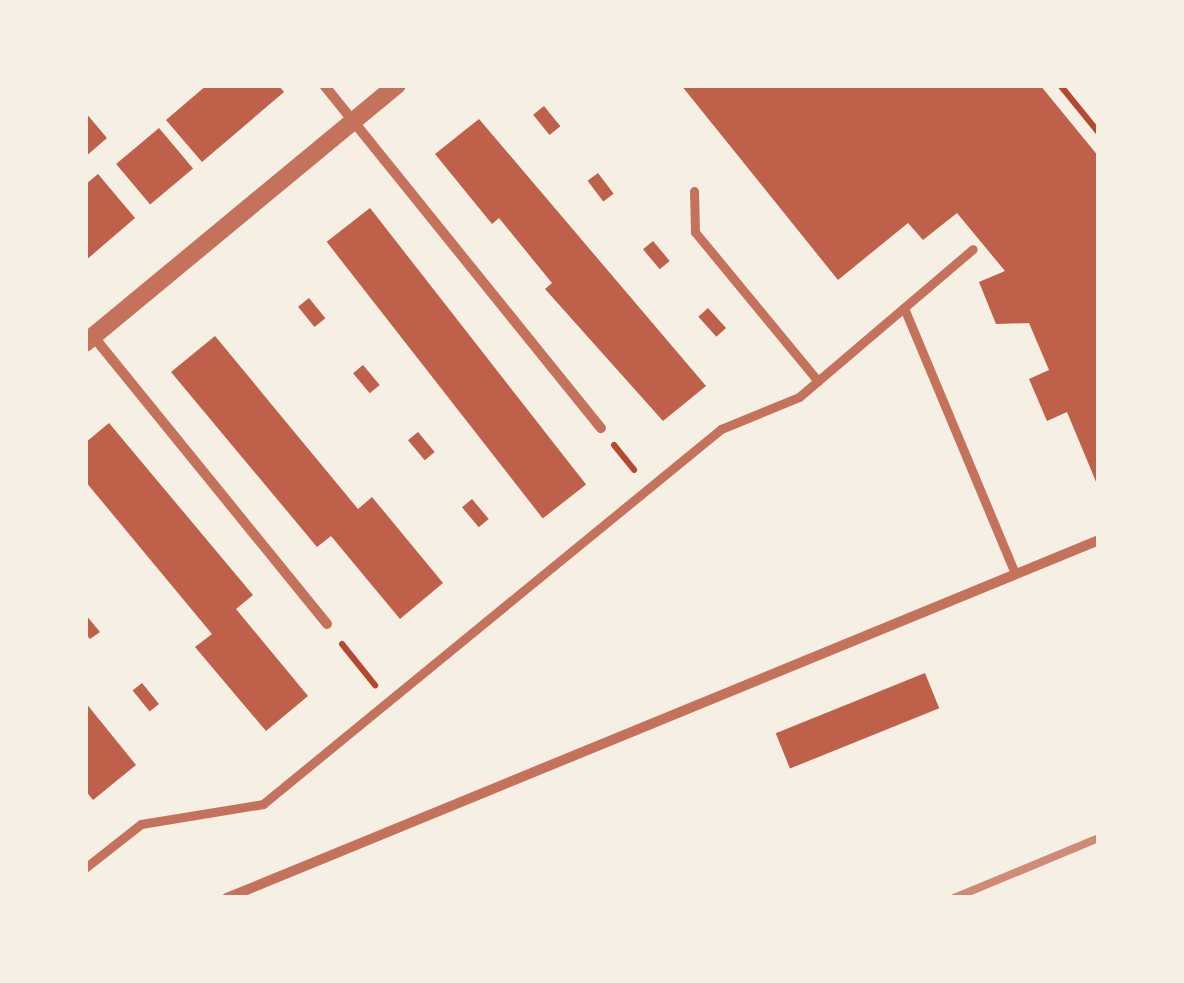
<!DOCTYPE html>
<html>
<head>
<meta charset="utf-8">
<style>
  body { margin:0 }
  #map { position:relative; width:1184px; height:983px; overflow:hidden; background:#f6efe4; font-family:"PT Serif",serif }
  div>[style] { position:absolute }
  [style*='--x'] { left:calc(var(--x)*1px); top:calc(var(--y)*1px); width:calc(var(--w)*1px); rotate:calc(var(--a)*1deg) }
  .building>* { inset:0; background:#bf614a; transform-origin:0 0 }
  .path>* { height:6px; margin:-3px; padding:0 3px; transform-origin:3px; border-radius:3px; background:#b5482f }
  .pedestrian>* { height:9px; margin:-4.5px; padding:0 4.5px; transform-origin:4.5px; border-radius:4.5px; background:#c5725c }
  .minor>* { height:10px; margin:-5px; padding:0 5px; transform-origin:5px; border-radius:5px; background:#c5725c }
  .tertiary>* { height:18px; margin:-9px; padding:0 9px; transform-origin:9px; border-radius:9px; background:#c5725c }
  .rail>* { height:8px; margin:-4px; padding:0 4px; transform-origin:4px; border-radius:4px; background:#cf8b77 }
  span { translate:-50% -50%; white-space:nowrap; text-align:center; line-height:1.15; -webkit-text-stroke:10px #f6efe4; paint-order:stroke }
  .frame { position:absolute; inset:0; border:88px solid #f6efe4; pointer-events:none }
</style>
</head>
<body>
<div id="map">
  <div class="building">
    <i style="clip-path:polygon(207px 85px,278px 85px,284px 92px,202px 162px,166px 120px)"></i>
    <i style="clip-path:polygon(681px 85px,1040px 85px,1099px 157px,1099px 489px,1067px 412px,1047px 421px,1029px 379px,1049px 370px,1029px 323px,996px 324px,979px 282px,1005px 271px,957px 213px,923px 240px,908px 223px,838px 280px)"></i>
    <i style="left:544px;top:106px;width:26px;height:14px;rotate:51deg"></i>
    <i style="clip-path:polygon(85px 112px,107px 138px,85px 157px)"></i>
    <i style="clip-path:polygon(479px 119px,706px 386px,663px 421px,545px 289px,552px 283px,499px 218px,492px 224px,435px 154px)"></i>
    <i style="left:159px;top:128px;width:53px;height:56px;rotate:50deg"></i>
    <i style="left:598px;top:173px;width:26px;height:13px;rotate:53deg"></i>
    <i style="clip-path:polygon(98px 174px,135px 218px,85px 261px,85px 185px)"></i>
    <i style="left:370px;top:208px;width:351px;height:55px;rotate:52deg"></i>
    <i style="left:653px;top:241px;width:26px;height:13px;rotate:50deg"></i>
    <i style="left:309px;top:298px;width:26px;height:14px;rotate:51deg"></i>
    <i style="left:708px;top:308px;width:27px;height:13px;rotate:48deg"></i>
    <i style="clip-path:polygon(215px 336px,358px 509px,372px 497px,443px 583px,400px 619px,331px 536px,317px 547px,171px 372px)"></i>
    <i style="left:363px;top:365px;width:26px;height:13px;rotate:50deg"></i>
    <i style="clip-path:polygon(109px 423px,253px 595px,236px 609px,308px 696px,266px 731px,195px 647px,212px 634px,85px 481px,85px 443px)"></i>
    <i style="left:418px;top:432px;width:26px;height:13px;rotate:50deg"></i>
    <i style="left:472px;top:499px;width:26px;height:13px;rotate:50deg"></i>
    <i style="clip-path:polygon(85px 614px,100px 632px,90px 639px,85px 633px)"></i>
    <i style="left:925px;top:673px;width:38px;height:161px;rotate:68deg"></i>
    <i style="left:142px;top:683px;width:27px;height:12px;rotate:51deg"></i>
    <i style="clip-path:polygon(85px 702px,136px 765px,93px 800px,85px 790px)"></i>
  </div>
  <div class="path">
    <i style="--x:1060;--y:85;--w:62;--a:50.9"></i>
    <i style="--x:614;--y:445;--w:32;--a:51"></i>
    <i style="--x:342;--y:644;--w:53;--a:51.2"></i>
  </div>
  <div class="pedestrian">
    <i style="--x:694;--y:191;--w:41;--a:88.6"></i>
    <i style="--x:695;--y:232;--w:193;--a:50.5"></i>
    <i style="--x:904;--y:308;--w:287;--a:67.3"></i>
    <i style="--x:85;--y:868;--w:71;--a:-38.2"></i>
    <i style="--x:141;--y:824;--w:124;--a:-9.3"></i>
    <i style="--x:263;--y:804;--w:592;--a:-39.31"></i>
    <i style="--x:721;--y:429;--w:84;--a:-22.3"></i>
    <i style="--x:799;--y:397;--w:228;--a:-40.4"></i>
  </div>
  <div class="minor">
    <i style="--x:324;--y:85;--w:441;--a:51.1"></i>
    <i style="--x:93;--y:336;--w:371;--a:50.9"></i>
    <i style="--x:227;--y:898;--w:943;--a:-22.32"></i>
  </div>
  <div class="tertiary">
    <i style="--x:85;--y:343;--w:405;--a:-39.6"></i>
  </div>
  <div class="rail">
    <i style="--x:954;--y:898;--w:157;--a:-22.5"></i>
  </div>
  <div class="frame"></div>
</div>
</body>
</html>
